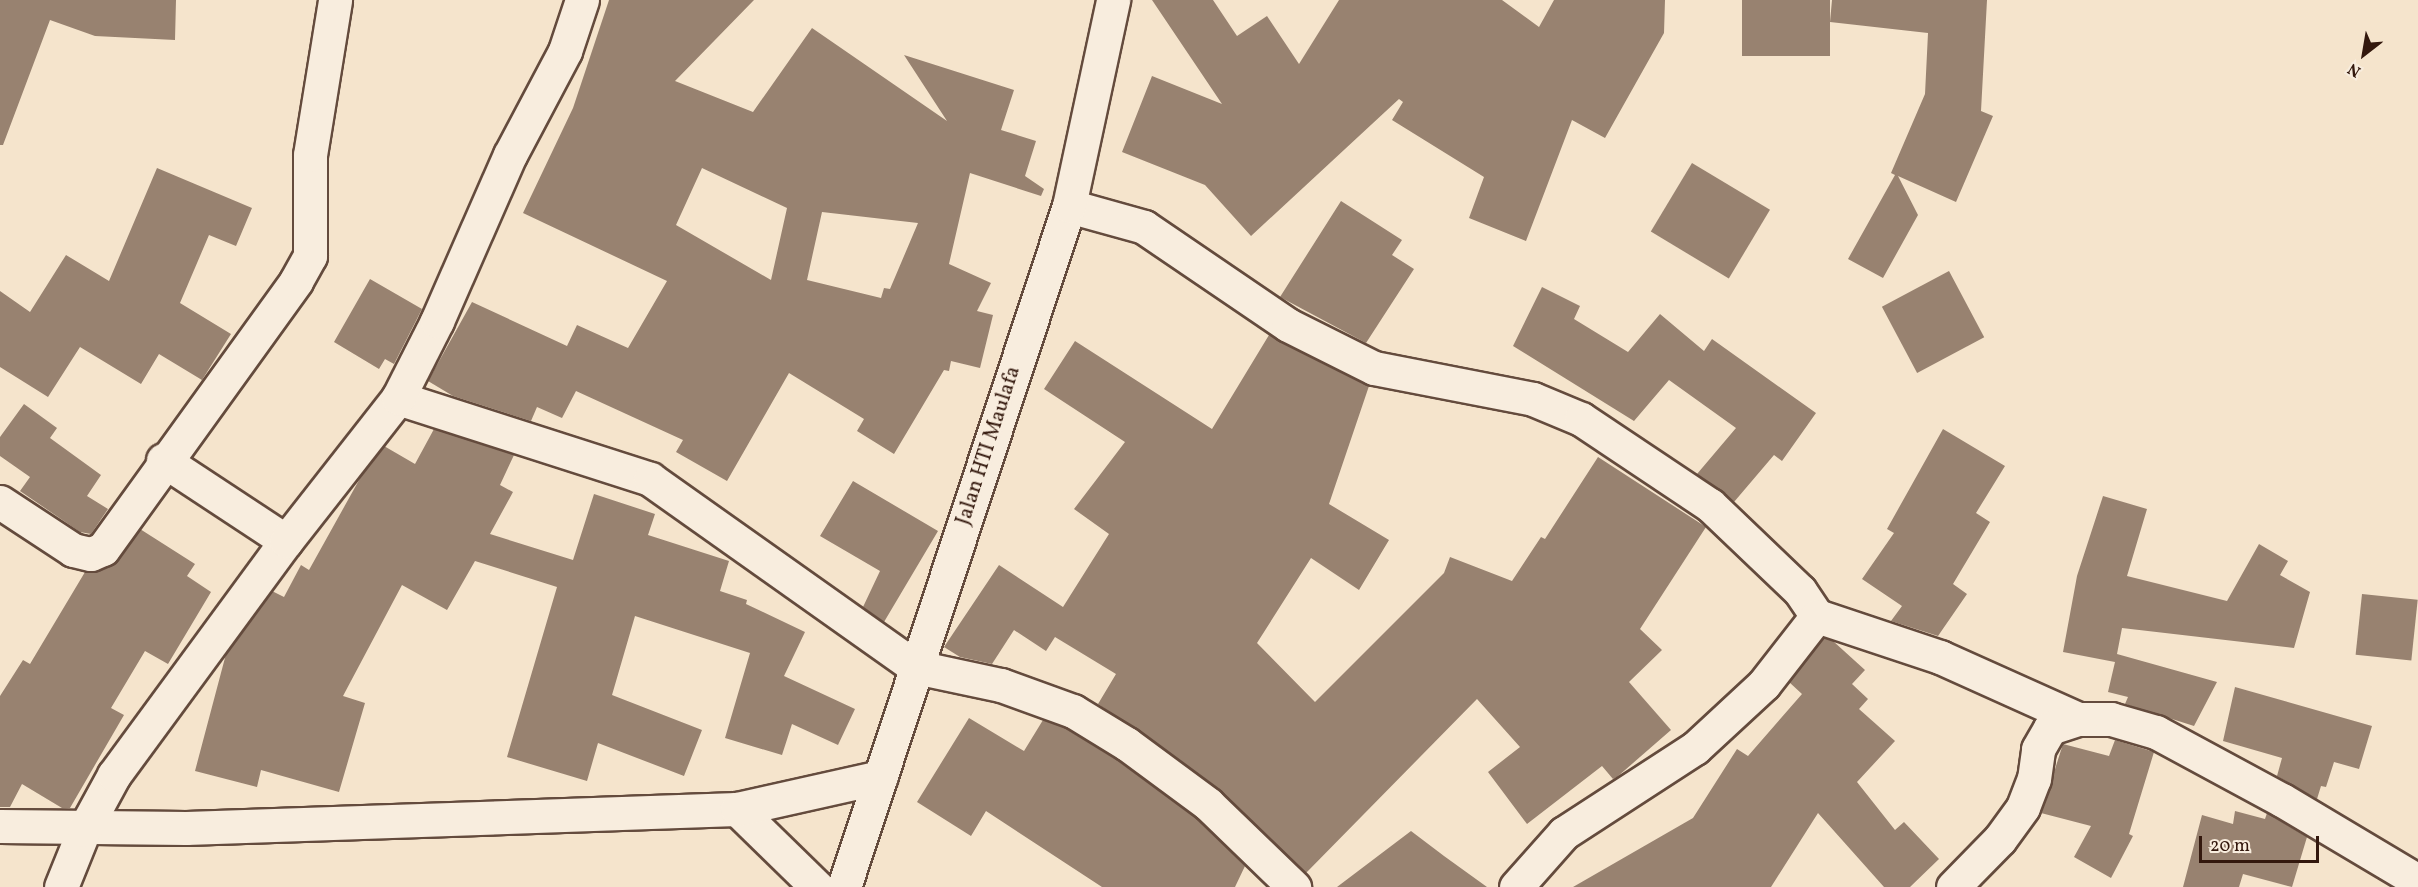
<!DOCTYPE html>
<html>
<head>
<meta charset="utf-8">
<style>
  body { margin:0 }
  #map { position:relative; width:2418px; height:887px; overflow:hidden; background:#f5e4cc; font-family:Vollkorn,serif }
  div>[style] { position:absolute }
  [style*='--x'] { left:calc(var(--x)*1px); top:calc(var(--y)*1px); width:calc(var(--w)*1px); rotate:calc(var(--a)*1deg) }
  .building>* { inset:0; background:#988270; transform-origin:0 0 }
  .roads { filter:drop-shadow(2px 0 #644b3d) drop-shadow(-2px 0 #644b3d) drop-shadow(0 2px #644b3d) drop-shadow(0 -2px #644b3d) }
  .street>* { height:33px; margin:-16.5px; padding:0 16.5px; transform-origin:16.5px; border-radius:16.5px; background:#f8edde }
  .secondary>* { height:33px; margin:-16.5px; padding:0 16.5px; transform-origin:16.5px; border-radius:16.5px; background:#f8edde }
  span { translate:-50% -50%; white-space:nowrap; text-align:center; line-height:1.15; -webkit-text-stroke:4.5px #f8edde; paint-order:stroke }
  .street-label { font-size:21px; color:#33180d }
  .north { position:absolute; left:2334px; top:24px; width:60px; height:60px; -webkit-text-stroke:4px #f8edde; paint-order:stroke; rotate:211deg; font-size:16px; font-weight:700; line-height:24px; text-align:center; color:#33180d }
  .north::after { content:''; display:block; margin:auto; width:21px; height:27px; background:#33180d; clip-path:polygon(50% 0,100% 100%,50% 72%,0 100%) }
  .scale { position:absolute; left:2199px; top:836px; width:120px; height:27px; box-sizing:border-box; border:3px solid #33180d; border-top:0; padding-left:8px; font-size:18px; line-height:21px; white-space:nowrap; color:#33180d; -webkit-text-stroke:4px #f8edde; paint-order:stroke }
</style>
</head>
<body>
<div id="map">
  <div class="building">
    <i style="clip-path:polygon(0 0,176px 0,175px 40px,95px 36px,50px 20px,3px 145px,0 145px)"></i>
    <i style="clip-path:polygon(evenodd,609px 0,754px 0,675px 81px,753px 112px,812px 28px,947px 121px,904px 55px,1014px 90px,1001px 130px,1036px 141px,1025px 176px,1044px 189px,1041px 196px,970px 173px,949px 264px,991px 283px,977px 311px,993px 315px,980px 368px,951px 361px,949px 371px,944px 370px,894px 454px,857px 431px,864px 419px,789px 373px,727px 481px,676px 452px,683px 440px,576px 391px,562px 418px,537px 407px,531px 421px,453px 396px,428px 381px,472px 302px,567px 346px,577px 325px,628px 348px,667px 281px,523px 213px,573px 108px,609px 0,702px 168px,787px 208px,771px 280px,676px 225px,702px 168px,609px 0,822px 212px,918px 223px,890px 289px,884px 288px,881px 298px,807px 280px,822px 212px)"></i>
    <i style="clip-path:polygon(1152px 0,1213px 0,1237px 36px,1267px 16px,1299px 64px,1339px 0,1502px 0,1539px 27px,1554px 0,1665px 0,1664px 33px,1605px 138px,1572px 120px,1526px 241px,1469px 218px,1484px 177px,1392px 120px,1403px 102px,1399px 99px,1251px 236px,1205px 185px,1122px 152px,1152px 76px,1222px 104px)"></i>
    <i style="left:1742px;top:0;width:88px;height:56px"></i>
    <i style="clip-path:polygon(1832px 0,1987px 0,1981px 111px,1993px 116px,1956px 202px,1898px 176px,1918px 215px,1883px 278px,1848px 259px,1895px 175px,1891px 173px,1925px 94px,1928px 33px,1830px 22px)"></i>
    <i style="left:1692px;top:163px;width:91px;height:80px;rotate:31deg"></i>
    <i style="clip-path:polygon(157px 168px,252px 208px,236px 246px,209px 235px,180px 303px,231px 334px,202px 380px,159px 354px,141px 384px,80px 347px,48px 397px,0 367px,0 291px,30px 312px,66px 255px,109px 281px)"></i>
    <i style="clip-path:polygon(1341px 201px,1402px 240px,1392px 255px,1414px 269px,1366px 343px,1280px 297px)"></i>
    <i style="left:1949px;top:271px;width:75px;height:76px;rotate:62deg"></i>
    <i style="clip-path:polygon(370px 279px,422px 309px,394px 364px,385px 359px,379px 369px,334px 342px)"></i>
    <i style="clip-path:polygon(1542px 287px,1580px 306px,1574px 319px,1628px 352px,1660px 314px,1704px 351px,1712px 339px,1816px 413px,1782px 461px,1774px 455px,1734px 502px,1697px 474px,1736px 428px,1669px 380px,1634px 421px,1513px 346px)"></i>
    <i style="clip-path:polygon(1269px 335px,1369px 386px,1329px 504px,1389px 540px,1359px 590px,1311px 558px,1257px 643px,1315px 702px,1444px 573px,1450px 557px,1512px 581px,1541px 537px,1545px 539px,1598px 457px,1706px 527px,1640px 629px,1662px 650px,1629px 682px,1671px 730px,1617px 777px,1613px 779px,1602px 766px,1527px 824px,1488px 772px,1520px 747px,1477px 699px,1306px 873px,1219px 789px,1098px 704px,1116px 674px,1055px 637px,1046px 651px,1014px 630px,992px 664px,960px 657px,944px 647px,999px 565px,1063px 607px,1109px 534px,1074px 509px,1125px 442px,1044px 389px,1075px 341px,1212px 429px)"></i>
    <i style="clip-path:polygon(24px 404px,57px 428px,50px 438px,101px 475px,87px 496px,108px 509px,91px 534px,80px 532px,20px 491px,30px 477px,0 456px,0 437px)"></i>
    <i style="clip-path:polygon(434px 429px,514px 455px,500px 485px,513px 492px,490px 534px,573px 560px,594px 494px,655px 514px,648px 535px,729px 561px,720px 591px,747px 600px,746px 604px,805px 632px,784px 676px,855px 709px,838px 745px,792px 724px,782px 755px,725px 738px,750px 653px,635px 616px,612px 695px,702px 730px,684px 776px,598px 743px,587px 781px,507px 757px,557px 587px,475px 561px,447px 610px,402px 585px,343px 696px,365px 703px,339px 792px,261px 770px,257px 787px,195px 771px,226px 654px,272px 591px,284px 597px,301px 565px,309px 570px,363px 473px,384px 446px,415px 464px)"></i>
    <i style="clip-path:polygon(1943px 429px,2005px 466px,1976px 513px,1990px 522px,1953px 584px,1967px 594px,1938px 636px,1891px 621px,1902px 606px,1862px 579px,1894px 533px,1887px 529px)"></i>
    <i style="clip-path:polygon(853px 481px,938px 531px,884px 622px,863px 607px,880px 571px,820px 536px)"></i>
    <i style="clip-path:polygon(2103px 496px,2147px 509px,2127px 576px,2227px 601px,2259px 544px,2288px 561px,2280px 575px,2310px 592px,2294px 648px,2122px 628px,2117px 654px,2217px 682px,2194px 726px,2125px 704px,2128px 697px,2108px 692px,2115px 662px,2063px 652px,2077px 576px)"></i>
    <i style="clip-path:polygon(140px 529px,195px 564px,187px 576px,211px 592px,168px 664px,145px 651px,111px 708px,124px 715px,70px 808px,62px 808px,22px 784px,10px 807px,0 807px,0 696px,23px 660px,30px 664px,85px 572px,111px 566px)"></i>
    <i style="left:2362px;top:594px;width:56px;height:61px;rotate:6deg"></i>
    <i style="clip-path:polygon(1824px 638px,1833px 641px,1865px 670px,1852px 684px,1868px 699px,1859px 709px,1895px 741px,1857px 782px,1895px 830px,1904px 822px,1939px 859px,1910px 887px,1884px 887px,1818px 813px,1771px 887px,1573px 887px,1693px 818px,1737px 749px,1748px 756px,1802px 694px,1789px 682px)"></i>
    <i style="clip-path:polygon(2235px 687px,2372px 726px,2359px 769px,2334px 762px,2326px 787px,2321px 786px,2317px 799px,2277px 776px,2282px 758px,2223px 741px)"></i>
    <i style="clip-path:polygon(969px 718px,1024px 751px,1043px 720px,1065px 728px,1117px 760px,1196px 818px,1245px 866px,1235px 887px,1102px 887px,986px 811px,971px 836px,917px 802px)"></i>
    <i style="clip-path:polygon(2115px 740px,2154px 752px,2129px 834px,2133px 836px,2111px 878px,2074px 857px,2091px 826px,2041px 813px,2063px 744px,2109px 756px)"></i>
    <i style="clip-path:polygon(2235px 811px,2265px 819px,2267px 813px,2307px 837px,2292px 887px,2243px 874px,2239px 887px,2183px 887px,2202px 815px,2233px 824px)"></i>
    <i style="clip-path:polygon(1411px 831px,1444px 856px,1487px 887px,1337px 887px)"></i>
  </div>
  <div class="roads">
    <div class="street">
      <i style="--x:1069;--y:206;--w:78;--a:15.6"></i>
      <i style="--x:1144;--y:227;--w:174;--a:34.2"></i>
      <i style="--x:1288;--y:325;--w:96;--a:26.6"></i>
      <i style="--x:1374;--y:368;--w:162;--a:11"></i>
      <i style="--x:1533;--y:399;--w:52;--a:22.6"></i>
      <i style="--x:1581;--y:419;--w:155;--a:33.7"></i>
      <i style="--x:1710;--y:505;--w:124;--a:43.7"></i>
      <i style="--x:1800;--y:591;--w:30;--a:56"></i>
      <i style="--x:398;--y:398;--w:265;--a:17.8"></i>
      <i style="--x:650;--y:479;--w:326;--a:35.3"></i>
      <i style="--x:916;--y:667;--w:87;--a:12"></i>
      <i style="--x:1001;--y:685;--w:77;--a:19.9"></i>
      <i style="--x:1073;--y:711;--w:63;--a:31.4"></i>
      <i style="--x:1127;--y:744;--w:101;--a:36.5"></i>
      <i style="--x:1208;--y:804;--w:120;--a:44"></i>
      <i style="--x:163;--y:460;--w:147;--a:33.4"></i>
      <i style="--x:0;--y:502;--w:87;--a:33.3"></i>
      <i style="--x:73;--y:550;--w:18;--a:13"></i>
      <i style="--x:91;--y:554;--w:13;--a:-23"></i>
      <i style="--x:103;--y:549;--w:330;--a:-54.2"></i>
      <i style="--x:296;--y:281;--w:29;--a:-61"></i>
      <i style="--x:310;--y:256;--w:101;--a:-90"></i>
      <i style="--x:310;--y:155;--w:157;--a:-80.8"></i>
      <i style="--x:737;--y:809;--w:112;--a:44.3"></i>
      <i style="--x:0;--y:826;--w:186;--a:0.6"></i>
      <i style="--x:186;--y:828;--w:551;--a:-1.97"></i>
      <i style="--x:737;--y:809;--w:147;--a:-12.6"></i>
      <i style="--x:61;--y:887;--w:61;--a:-68"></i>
      <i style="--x:84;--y:830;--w:63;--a:-61.4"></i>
      <i style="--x:114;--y:775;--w:290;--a:-53.7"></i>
      <i style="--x:286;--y:541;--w:182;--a:-51.9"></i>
      <i style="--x:398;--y:398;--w:86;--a:-63.1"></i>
      <i style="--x:437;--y:321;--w:181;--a:-66.3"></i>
      <i style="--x:510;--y:155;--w:118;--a:-62.1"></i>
      <i style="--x:565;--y:51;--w:54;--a:-71.6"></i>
      <i style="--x:1516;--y:887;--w:72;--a:-48.4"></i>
      <i style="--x:1564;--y:833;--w:156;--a:-33"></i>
      <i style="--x:1695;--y:748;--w:94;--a:-42.8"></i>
      <i style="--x:1764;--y:684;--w:86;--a:-52.1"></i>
      <i style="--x:1817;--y:616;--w:130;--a:18.4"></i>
      <i style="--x:1940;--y:657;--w:151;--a:24.2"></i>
      <i style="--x:1953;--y:887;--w:67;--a:-45.6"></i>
      <i style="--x:2000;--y:839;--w:39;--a:-54"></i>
      <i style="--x:2023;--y:807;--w:30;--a:-69"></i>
      <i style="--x:2034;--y:779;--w:30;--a:-82"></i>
      <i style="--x:2038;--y:749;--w:24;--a:-60"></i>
      <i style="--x:2050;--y:728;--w:29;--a:-18"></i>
      <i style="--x:2078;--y:719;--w:33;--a:0"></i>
      <i style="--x:2111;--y:719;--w:47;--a:16.1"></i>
      <i style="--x:2156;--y:732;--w:143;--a:28.4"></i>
      <i style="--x:2282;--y:800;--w:158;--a:30.8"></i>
    </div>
    <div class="secondary">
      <i style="--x:844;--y:887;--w:717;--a:-71.72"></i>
      <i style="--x:1069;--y:206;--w:211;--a:-77.9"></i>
    </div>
  </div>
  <div class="street-label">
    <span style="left:989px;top:446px;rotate:-72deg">Jalan HTI Maulafa</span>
  </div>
  <div class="north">N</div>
  <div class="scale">20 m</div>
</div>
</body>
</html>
